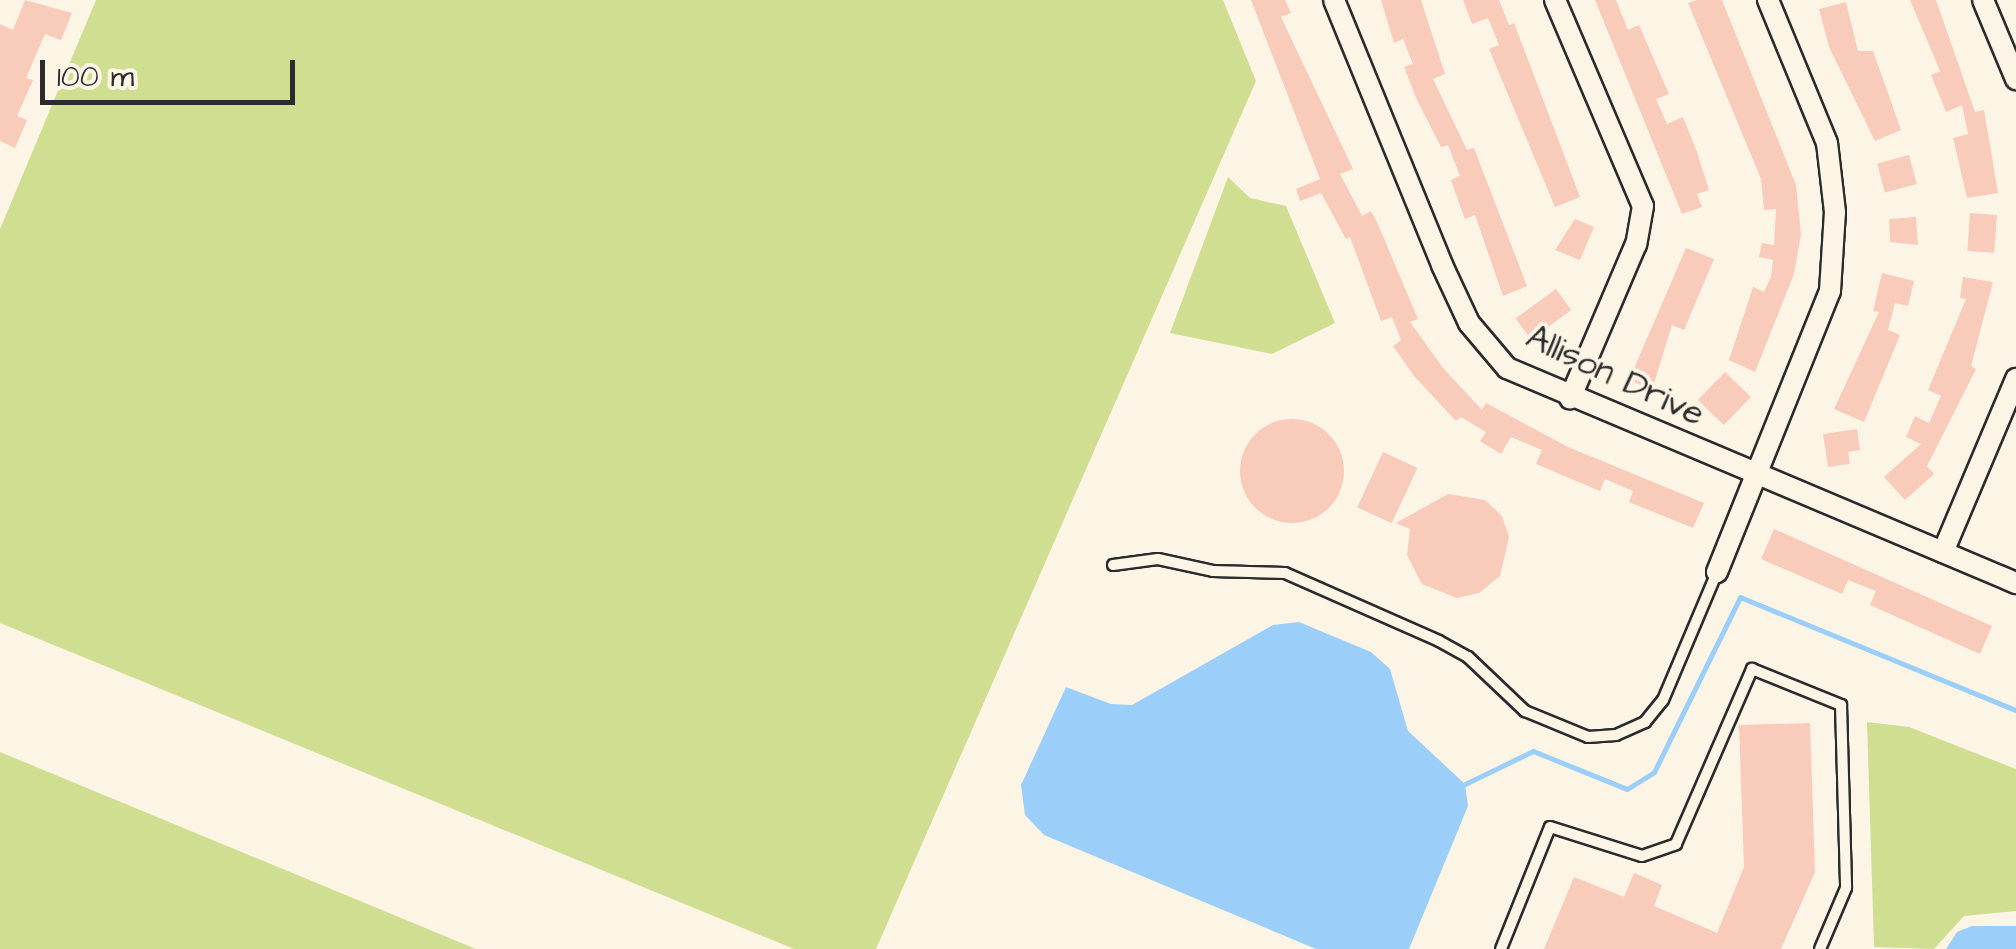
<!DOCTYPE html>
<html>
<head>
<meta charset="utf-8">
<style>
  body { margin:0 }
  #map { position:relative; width:2016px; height:949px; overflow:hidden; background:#fcf5e5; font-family:"Architects Daughter",sans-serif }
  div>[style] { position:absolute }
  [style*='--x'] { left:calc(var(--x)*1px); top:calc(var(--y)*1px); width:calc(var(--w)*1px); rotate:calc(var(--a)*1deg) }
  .green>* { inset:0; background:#d0de92 }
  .water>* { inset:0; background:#9bcff9 }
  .stream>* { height:5px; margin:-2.5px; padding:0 2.5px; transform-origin:2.5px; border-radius:2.5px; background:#9bcff9 }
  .building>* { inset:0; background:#f8cbba; transform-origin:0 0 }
  .round { border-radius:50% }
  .roads { filter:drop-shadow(2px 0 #2b2b2b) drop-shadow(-2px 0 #2b2b2b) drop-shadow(0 2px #2b2b2b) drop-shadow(0 -2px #2b2b2b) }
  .service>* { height:10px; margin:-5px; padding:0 5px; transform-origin:5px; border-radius:5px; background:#fcf5e5 }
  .minor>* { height:20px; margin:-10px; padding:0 10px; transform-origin:10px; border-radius:10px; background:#fcf5e5 }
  span { translate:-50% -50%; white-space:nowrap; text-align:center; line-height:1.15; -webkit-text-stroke:8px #fcf5e5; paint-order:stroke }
  .street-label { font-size:35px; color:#2b2b2b }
  .scale { position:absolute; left:40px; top:60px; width:255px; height:45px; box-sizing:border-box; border:5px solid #2b2b2b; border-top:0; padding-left:12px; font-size:30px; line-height:35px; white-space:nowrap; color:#2b2b2b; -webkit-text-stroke:8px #fcf5e5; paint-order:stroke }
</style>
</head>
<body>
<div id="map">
  <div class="green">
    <i style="clip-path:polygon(96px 0,1223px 0,1256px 81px,876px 949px,794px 949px,0 623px,0 229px)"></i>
    <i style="clip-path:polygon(1228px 177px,1250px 198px,1286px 206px,1335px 323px,1272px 354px,1170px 333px)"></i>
    <i style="clip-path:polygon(1867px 722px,1909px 727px,2016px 769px,2016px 911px,1964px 916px,1934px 949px,1874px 947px)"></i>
    <i style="clip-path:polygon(0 752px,476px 949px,0 949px)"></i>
  </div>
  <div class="water">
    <i style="clip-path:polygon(1299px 622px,1371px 652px,1390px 669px,1408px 731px,1465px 784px,1468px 806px,1409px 949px,1316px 949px,1044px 835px,1025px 815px,1021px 785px,1066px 687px,1111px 704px,1132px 705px,1273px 625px)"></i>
    <i style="clip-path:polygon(1972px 926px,2016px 926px,2016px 949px,1946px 949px,1957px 932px)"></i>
  </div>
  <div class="stream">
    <i style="--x:1465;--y:784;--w:76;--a:-25.9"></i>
    <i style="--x:1533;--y:751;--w:101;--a:22"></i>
    <i style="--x:1627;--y:789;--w:32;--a:-32"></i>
    <i style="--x:1654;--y:772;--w:195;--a:-63.8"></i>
    <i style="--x:1740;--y:597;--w:298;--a:22.3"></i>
  </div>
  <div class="building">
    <i style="clip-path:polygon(25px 0,72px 13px,61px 40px,45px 34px,26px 78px,33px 80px,17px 116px,27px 120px,15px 148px,0 141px,0 24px,13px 30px)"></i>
    <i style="clip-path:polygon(1251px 0,1285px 0,1291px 13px,1281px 17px,1353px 169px,1340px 174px,1362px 216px,1371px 211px,1377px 222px,1418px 319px,1410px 322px,1443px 368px,1482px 410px,1486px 403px,1568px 447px,1704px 503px,1693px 528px,1629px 502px,1633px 491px,1605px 479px,1600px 491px,1536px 464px,1542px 450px,1511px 437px,1501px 454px,1480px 441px,1486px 432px,1461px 417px,1456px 421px,1414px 376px,1393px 346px,1401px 340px,1392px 317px,1381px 321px,1350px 237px,1346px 239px,1321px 193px,1300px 201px,1296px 189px,1320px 179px)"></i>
    <i style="clip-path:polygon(1381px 0,1421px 0,1445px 74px,1433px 79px,1467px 150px,1474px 148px,1527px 286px,1503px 296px,1475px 215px,1465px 219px,1460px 206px,1451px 180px,1460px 176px,1448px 145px,1441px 147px,1417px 100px,1404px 67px,1413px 64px,1403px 39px,1394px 43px)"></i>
    <i style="clip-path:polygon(1463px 0,1499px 0,1509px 25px,1514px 23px,1580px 197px,1555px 207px,1489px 49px,1499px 45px,1488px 18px,1472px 24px)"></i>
    <i style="clip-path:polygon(1595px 0,1616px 0,1628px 30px,1639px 25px,1669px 94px,1656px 99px,1667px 124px,1683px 117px,1697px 152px,1709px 190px,1697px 194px,1702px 207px,1682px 214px)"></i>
    <i style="clip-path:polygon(1697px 0,1722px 0,1796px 185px,1801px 234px,1794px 274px,1755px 372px,1729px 360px,1753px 287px,1764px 292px,1771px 277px,1773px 260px,1759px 257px,1762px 243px,1774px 245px,1776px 209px,1764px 210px,1761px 179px,1688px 3px)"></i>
    <i style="clip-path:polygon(1910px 0,1936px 0,1975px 112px,1984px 110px,1998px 193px,1967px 198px,1953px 138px,1968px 134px,1962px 105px,1946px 112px,1931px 75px,1940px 71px)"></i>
    <i style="clip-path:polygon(1846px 2px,1858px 51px,1873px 51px,1901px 130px,1875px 141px,1829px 47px,1819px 9px)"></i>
    <i style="left:1909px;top:155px;width:30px;height:33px;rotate:75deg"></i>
    <i style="left:1970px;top:213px;width:27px;height:38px;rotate:4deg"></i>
    <i style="clip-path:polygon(1916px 217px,1918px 245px,1890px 242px,1889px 219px)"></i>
    <i style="clip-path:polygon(1575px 219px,1594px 227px,1580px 260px,1555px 250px)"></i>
    <i style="clip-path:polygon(1686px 248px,1714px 259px,1684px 330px,1672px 325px,1652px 390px,1629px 380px)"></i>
    <i style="clip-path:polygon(1882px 273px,1914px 281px,1908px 306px,1895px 303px,1888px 330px,1900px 335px,1864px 422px,1834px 409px,1879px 312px,1873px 311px)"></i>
    <i style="clip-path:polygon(1963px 277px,1993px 282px,1971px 366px,1976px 369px,1927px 466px,1934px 474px,1905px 500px,1884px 477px,1921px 444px,1906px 437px,1915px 416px,1929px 423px,1941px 396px,1928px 390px,1966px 299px,1960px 298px)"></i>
    <i style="left:1556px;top:289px;width:26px;height:50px;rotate:54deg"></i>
    <i style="left:1725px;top:372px;width:36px;height:39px;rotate:44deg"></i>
    <i class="round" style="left:1240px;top:419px;width:104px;height:104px"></i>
    <i style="clip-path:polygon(1857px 429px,1860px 450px,1848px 452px,1850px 464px,1828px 467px,1823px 434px)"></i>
    <i style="left:1383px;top:452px;width:38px;height:61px;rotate:25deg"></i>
    <i style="clip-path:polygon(1448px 494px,1485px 500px,1502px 516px,1509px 537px,1500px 576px,1479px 593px,1457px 598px,1422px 584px,1407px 555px,1410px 529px,1396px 523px)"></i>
    <i style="clip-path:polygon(1774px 529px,1992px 626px,1980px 654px,1870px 605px,1876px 591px,1848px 580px,1842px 594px,1761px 559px)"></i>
    <i style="clip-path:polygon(1810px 723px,1815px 872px,1781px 949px,1544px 949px,1574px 877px,1624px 897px,1634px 873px,1662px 885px,1654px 906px,1717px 933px,1744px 867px,1739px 725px)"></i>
  </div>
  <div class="roads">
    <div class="service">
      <i style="--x:1113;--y:565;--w:45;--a:-7.6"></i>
      <i style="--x:1158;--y:559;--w:56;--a:12.3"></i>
      <i style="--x:1213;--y:571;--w:72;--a:1.6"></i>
      <i style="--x:1285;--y:573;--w:168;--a:23.8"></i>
      <i style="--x:1439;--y:641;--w:33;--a:29"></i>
      <i style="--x:1468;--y:657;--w:79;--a:43.5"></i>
      <i style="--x:1525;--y:711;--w:68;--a:22.4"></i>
      <i style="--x:1588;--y:737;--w:28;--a:-4"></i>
      <i style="--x:1616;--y:735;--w:32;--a:-24"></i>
      <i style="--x:1645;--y:722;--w:28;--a:-51"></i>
      <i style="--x:1663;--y:700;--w:139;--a:-67.1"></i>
      <i style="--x:1501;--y:949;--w:131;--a:-68.1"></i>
      <i style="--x:1550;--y:827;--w:96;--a:17.5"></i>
      <i style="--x:1642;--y:856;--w:36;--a:-19"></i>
      <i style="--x:1676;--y:844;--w:191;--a:-66.5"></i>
      <i style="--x:1752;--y:669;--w:96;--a:22"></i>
      <i style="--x:1841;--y:705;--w:183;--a:88.4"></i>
      <i style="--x:1846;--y:888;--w:66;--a:113.1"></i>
    </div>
    <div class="minor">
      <i style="--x:1334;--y:0;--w:286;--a:67.8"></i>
      <i style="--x:1442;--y:265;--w:64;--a:65"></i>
      <i style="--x:1469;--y:323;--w:59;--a:49.8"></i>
      <i style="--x:1507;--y:368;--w:553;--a:22.9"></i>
      <i style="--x:1555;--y:0;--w:224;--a:66.9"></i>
      <i style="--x:1643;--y:206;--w:39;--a:100"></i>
      <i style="--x:1636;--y:244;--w:168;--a:113.1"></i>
      <i style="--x:1983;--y:0;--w:86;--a:67.3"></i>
      <i style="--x:1943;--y:552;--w:188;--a:-67.1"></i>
      <i style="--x:1717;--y:572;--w:303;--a:-68.1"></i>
      <i style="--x:1830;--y:291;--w:79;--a:-86.4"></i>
      <i style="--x:1835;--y:212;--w:69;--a:-96.6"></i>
      <i style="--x:1827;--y:143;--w:155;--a:-112.4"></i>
    </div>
  </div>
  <div class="street-label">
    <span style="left:1615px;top:376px;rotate:25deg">Allison Drive</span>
  </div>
  <div class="scale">100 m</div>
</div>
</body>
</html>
